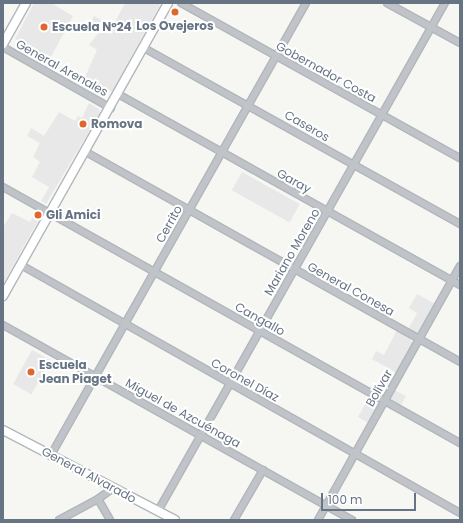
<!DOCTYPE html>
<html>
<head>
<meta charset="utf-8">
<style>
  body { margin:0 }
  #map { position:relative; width:463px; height:523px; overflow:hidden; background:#f6f7f3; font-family:Poppins,sans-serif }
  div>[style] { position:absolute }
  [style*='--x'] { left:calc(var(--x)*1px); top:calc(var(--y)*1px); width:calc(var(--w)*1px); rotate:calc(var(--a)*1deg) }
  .built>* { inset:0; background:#e7e8e7; transform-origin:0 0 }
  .roads { filter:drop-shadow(1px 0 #b2b7bc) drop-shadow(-1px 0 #b2b7bc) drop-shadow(0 1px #b2b7bc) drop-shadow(0 -1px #b2b7bc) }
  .street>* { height:6px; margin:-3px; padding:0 3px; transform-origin:3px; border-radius:3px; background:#c0c3c7 }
  .secondary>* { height:8px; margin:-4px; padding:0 4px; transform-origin:4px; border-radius:4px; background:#fff }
  .dots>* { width:11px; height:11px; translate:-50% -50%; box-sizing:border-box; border:2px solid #fff; border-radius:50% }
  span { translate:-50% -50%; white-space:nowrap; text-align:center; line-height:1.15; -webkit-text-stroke:4px #fff; paint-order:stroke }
  .poi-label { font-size:12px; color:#667484; font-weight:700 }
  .left { translate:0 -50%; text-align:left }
  .street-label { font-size:12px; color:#667484 }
  .frame { position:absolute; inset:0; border:4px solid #667484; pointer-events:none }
  .scale { position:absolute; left:321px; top:493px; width:95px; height:18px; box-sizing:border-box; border:2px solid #667484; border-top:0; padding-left:5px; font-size:12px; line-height:14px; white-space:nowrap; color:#667484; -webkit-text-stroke:3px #fff; paint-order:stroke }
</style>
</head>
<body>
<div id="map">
  <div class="built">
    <i style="clip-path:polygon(34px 3px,51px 3px,73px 16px,46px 66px,23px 52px,27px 45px,15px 39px)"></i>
    <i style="clip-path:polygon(125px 3px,161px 3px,112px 92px,85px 77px,97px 50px,89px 45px,100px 31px,90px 24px,94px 16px,113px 26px)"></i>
    <i style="clip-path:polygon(89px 103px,99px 109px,100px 113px,46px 204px,41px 201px,49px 187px,32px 177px,40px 162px,33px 157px,40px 143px,27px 136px,31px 128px,44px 136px,59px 112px,75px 121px,78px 116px,82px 118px)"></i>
    <i style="left:242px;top:172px;width:66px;height:21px;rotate:29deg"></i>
    <i style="clip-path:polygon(36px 211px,40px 217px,3px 284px,3px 227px,12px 213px,30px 222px)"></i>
    <i style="clip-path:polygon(417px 294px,435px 304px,418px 334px,408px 330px,417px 313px,409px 308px)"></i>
    <i style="clip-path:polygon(397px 330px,409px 337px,413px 344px,397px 373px,372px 359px,376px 351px,384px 355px)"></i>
    <i style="left:32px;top:350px;width:21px;height:39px;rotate:29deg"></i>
    <i style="clip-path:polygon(394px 390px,406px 396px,400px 407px,390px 400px)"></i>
    <i style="clip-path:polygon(370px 396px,376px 400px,378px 404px,368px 423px,358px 417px)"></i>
  </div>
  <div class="roads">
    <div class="street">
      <i style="--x:181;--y:3;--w:319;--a:29.1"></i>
      <i style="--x:387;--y:3;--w:83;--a:28.7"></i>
      <i style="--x:3;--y:47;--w:124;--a:29.5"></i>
      <i style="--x:144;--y:48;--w:362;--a:29.1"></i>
      <i style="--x:118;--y:94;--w:392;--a:29.2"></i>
      <i style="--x:86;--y:152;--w:429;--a:29.3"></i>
      <i style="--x:3;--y:187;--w:524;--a:29.26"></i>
      <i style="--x:21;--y:265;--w:504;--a:29.46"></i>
      <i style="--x:3;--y:325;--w:400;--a:29.2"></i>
      <i style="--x:51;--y:455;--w:519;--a:-60.57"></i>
      <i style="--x:98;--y:499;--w:24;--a:60"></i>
      <i style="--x:158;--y:511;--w:583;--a:-60.54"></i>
      <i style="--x:59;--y:520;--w:44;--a:-28.3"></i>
      <i style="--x:98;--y:499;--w:17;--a:-36"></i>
      <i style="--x:234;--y:520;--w:58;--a:-59.9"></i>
      <i style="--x:318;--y:520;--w:291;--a:-60.8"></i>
    </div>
    <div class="secondary">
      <i style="--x:3;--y:44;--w:47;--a:-60.7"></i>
      <i style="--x:3;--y:296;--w:336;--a:-60.6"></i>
      <i style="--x:3;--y:430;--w:194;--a:27.6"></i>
    </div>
  </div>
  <div class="dots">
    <i style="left:175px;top:12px;background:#e0662a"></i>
    <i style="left:44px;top:27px;background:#e0662a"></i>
    <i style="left:83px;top:124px;background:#e0662a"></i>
    <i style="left:38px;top:215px;background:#e0662a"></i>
    <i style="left:31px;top:372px;background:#e0662a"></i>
  </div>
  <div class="poi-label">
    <span style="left:175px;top:26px">Los Ovejeros</span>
    <span class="left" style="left:52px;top:27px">Escuela N°24</span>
    <span class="left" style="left:91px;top:124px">Romova</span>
    <span class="left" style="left:46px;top:215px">Gli Amici</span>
    <span class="left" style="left:39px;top:372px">Escuela<br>Jean Piaget</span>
  </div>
  <div class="street-label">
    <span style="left:62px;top:68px;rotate:29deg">General Arenales</span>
    <span style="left:326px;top:72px;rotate:29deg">Gobernador Costa</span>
    <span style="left:307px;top:126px;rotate:30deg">Caseros</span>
    <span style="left:294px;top:181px;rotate:29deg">Garay</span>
    <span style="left:169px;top:224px;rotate:-61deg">Cerrito</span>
    <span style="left:292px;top:252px;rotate:-60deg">Mariano Moreno</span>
    <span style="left:351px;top:289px;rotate:29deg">General Conesa</span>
    <span style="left:260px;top:319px;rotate:29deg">Cangallo</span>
    <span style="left:245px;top:380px;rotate:29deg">Coronel Díaz</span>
    <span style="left:379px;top:388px;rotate:-60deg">Bolívar</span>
    <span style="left:183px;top:413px;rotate:29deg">Miguel de Azcuénaga</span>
    <span style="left:89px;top:475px;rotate:28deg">General Alvarado</span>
  </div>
  <div class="frame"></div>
  <div class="scale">100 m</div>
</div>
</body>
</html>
